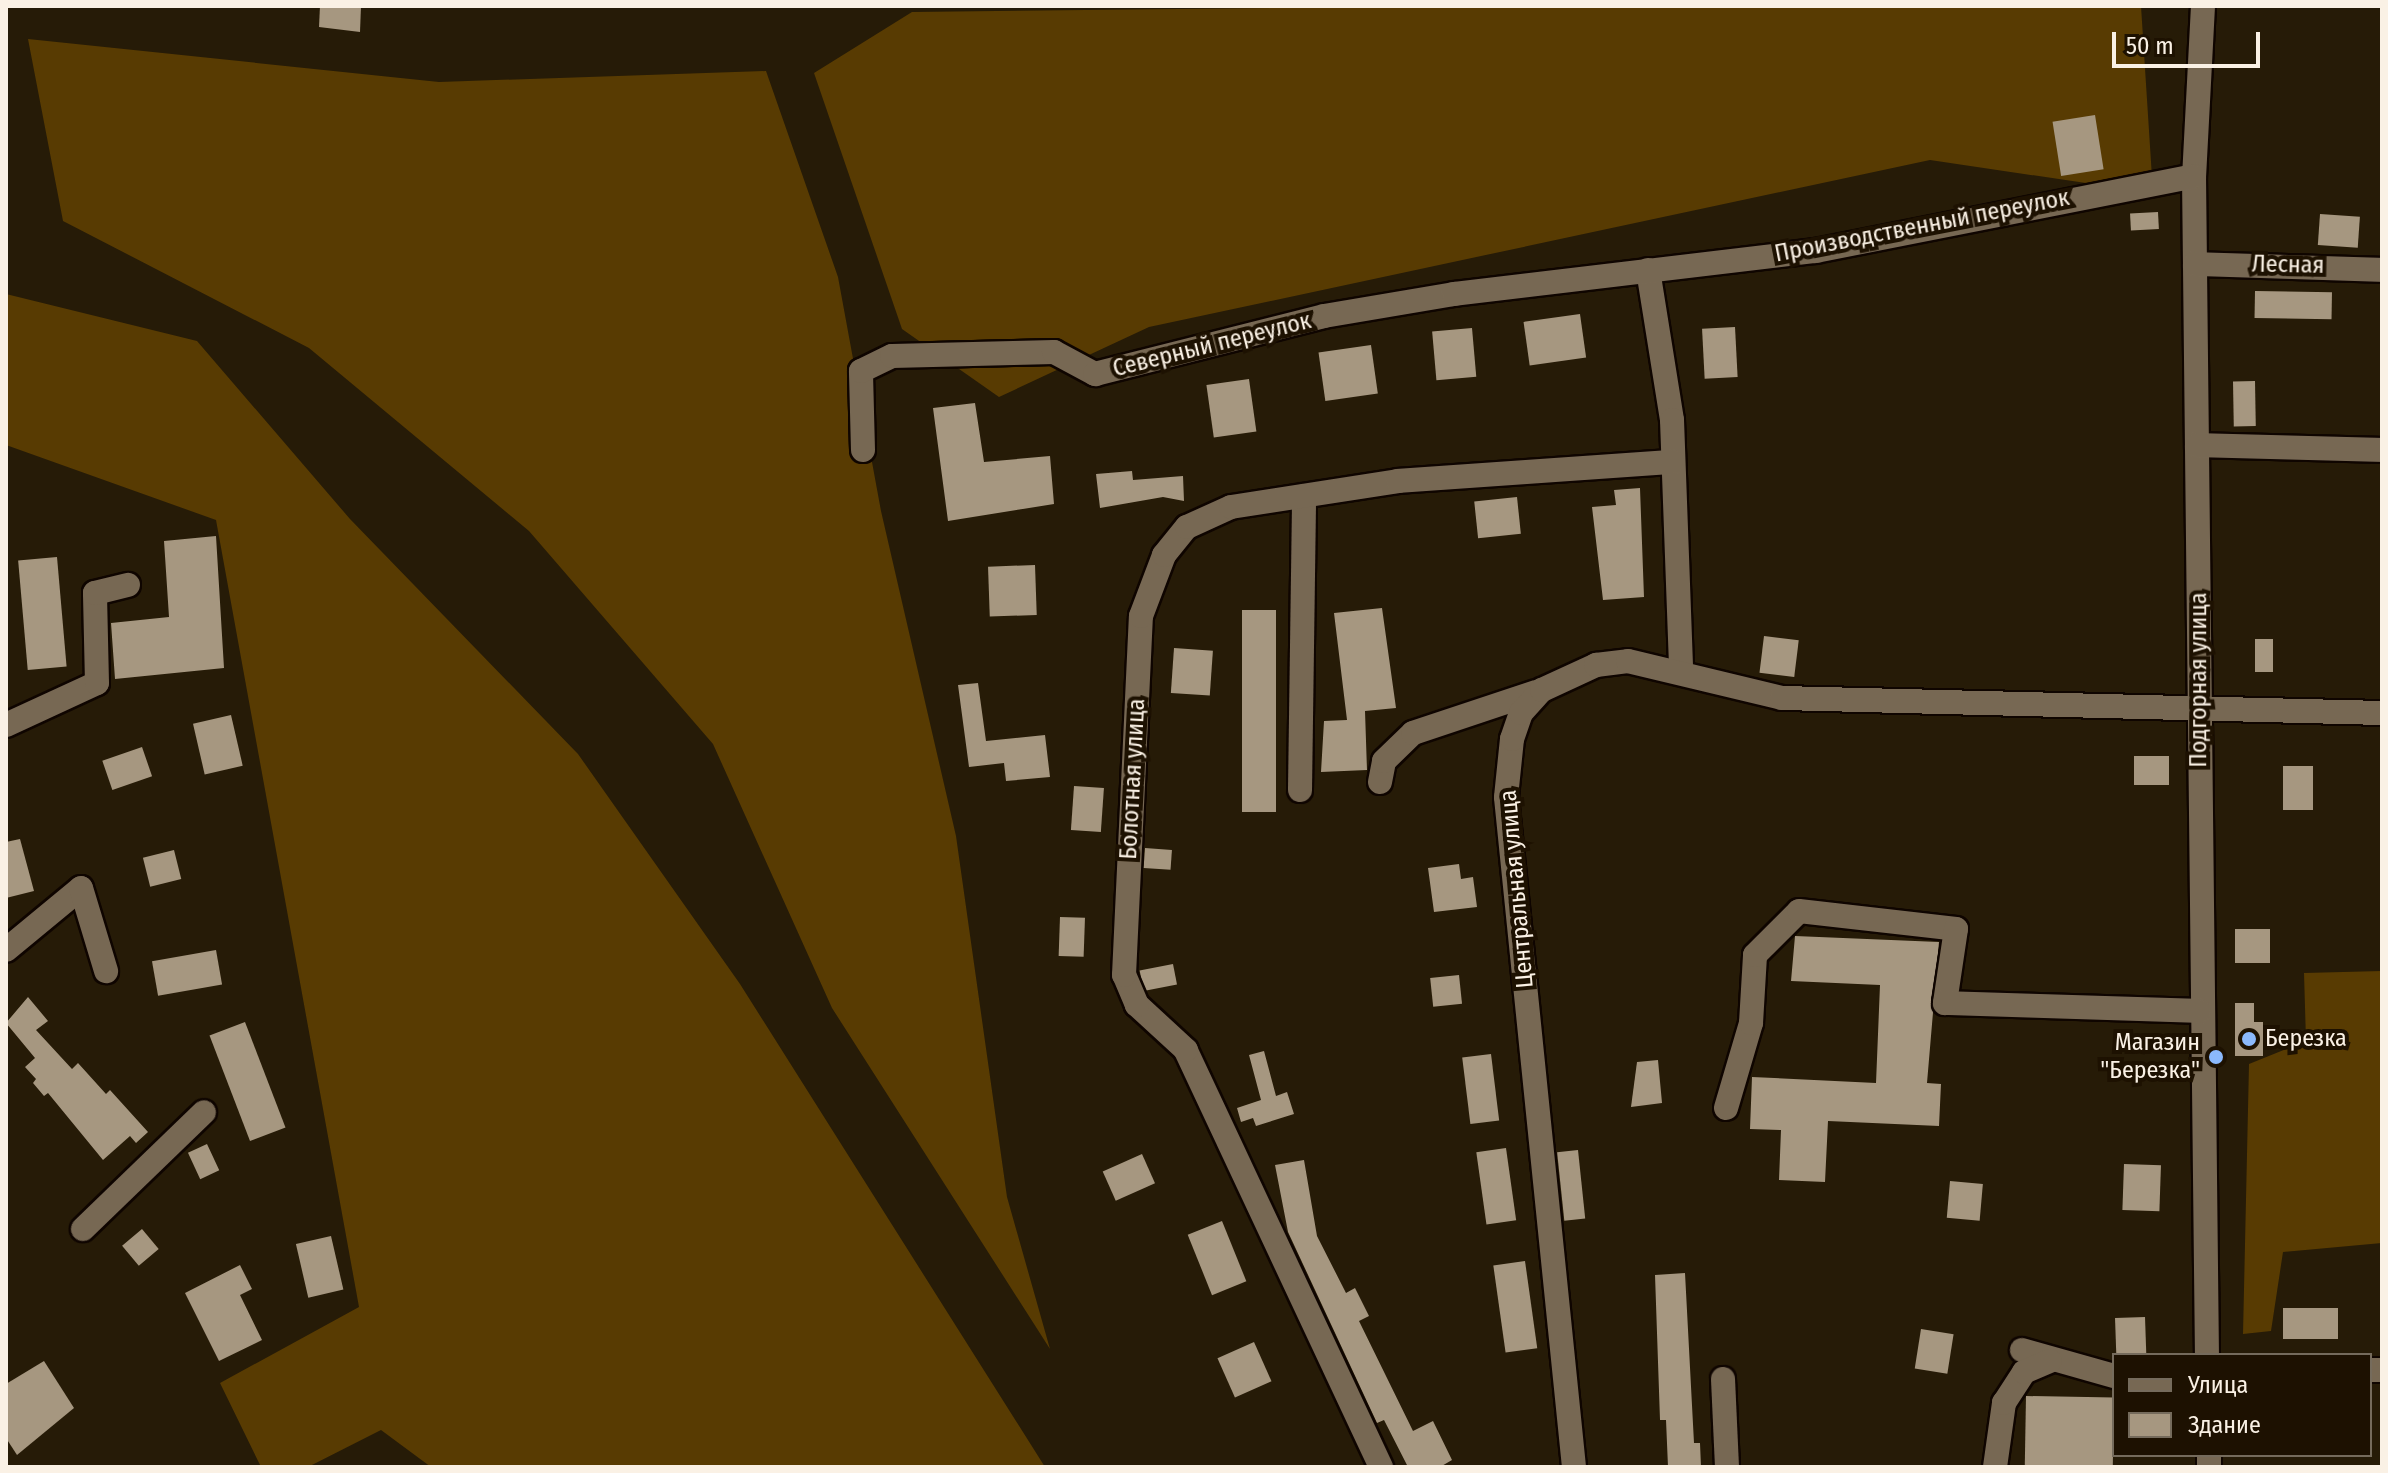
<!DOCTYPE html>
<html>
<head>
<meta charset="utf-8">
<style>
  body { margin:0 }
  #map { position:relative; width:2388px; height:1473px; overflow:hidden; background:#261b07; font-family:"Fira Sans Condensed",sans-serif }
  div>[style] { position:absolute }
  [style*='--x'] { left:calc(var(--x)*1px); top:calc(var(--y)*1px); width:calc(var(--w)*1px); rotate:calc(var(--a)*1deg) }
  .forest>* { inset:0; background:#583b02 }
  .building>* { inset:0; background:#a69780; transform-origin:0 0 }
  .roads { filter:drop-shadow(2px 0 #0f0500) drop-shadow(-2px 0 #0f0500) drop-shadow(0 2px #0f0500) drop-shadow(0 -2px #0f0500) }
  .minor>* { height:24px; margin:-12px; padding:0 12px; transform-origin:12px; border-radius:12px; background:#776853 }
  .dots>* { width:22px; height:22px; translate:-50% -50%; box-sizing:border-box; border:4px solid #1d1101; border-radius:50% }
  span { translate:-50% -50%; white-space:nowrap; text-align:center; line-height:1.15; -webkit-text-stroke:8px #1d1101; paint-order:stroke }
  .street-label { font-size:24px; color:#faf1e5 }
  .poi-label { font-size:24px; color:#faf1e5 }
  .left { translate:0 -50%; text-align:left }
  .right { translate:-100% -50%; text-align:right }
  .frame { position:absolute; inset:0; border:8px solid #faf1e5; pointer-events:none }
  .legend { position:absolute; left:2112px; top:1353px; width:260px; height:104px; box-sizing:border-box; background:#1d1101; border:2px solid #756b5c; margin:0; padding:10px 14px; list-style:none; font-size:24px; color:#faf1e5 }
  .legend li { display:flex; align-items:center; gap:16px; height:40px }
  .legend b { width:40px; border:2px solid #756b5c }
  .scale { position:absolute; left:2112px; top:32px; width:148px; height:36px; box-sizing:border-box; border:4px solid #faf1e5; border-top:0; padding-left:10px; font-size:24px; line-height:28px; white-space:nowrap; color:#faf1e5; -webkit-text-stroke:6px #1d1101; paint-order:stroke }
</style>
</head>
<body>
<div id="map">
  <div class="forest">
    <i style="clip-path:polygon(1445px 6px,2141px 6px,2153px 193px,1930px 160px,1149px 327px,999px 397px,902px 329px,814px 73px,912px 12px)"></i>
    <i style="clip-path:polygon(28px 39px,439px 82px,766px 71px,838px 277px,881px 511px,956px 836px,1007px 1197px,1050px 1349px,832px 1008px,713px 744px,529px 531px,309px 348px,63px 221px)"></i>
    <i style="clip-path:polygon(6px 294px,197px 341px,350px 519px,578px 754px,740px 984px,1045px 1467px,431px 1467px,381px 1430px,308px 1467px,261px 1467px,220px 1383px,359px 1307px,216px 520px,6px 445px)"></i>
    <i style="clip-path:polygon(2382px 971px,2382px 1243px,2283px 1252px,2271px 1331px,2243px 1334px,2249px 1064px,2306px 1041px,2304px 973px)"></i>
  </div>
  <div class="building">
    <i style="clip-path:polygon(320px 6px,361px 6px,360px 32px,319px 27px)"></i>
    <i style="left:2095px;top:115px;width:55px;height:43px;rotate:81deg"></i>
    <i style="left:2158px;top:212px;width:17px;height:28px;rotate:87deg"></i>
    <i style="left:2320px;top:214px;width:40px;height:31px;rotate:4deg"></i>
    <i style="left:2255px;top:291px;width:77px;height:27px;rotate:1deg"></i>
    <i style="left:1580px;top:314px;width:44px;height:57px;rotate:82deg"></i>
    <i style="left:1735px;top:327px;width:50px;height:33px;rotate:87deg"></i>
    <i style="left:1472px;top:328px;width:49px;height:40px;rotate:85deg"></i>
    <i style="left:1371px;top:345px;width:49px;height:53px;rotate:82deg"></i>
    <i style="left:1249px;top:379px;width:53px;height:43px;rotate:82deg"></i>
    <i style="left:2255px;top:381px;width:45px;height:22px;rotate:89deg"></i>
    <i style="clip-path:polygon(975px 403px,984px 462px,1050px 456px,1054px 504px,948px 521px,933px 408px)"></i>
    <i style="clip-path:polygon(1132px 471px,1133px 480px,1183px 476px,1184px 501px,1163px 497px,1100px 508px,1096px 474px)"></i>
    <i style="clip-path:polygon(1640px 488px,1644px 597px,1603px 600px,1592px 507px,1616px 505px,1614px 490px)"></i>
    <i style="left:1517px;top:497px;width:37px;height:43px;rotate:84deg"></i>
    <i style="clip-path:polygon(216px 536px,224px 668px,115px 679px,111px 623px,169px 617px,164px 541px)"></i>
    <i style="left:57px;top:557px;width:110px;height:39px;rotate:85deg"></i>
    <i style="left:1035px;top:565px;width:50px;height:47px;rotate:88deg"></i>
    <i style="clip-path:polygon(1382px 608px,1396px 708px,1365px 711px,1367px 770px,1321px 772px,1324px 721px,1347px 720px,1334px 613px)"></i>
    <i style="left:1242px;top:610px;width:34px;height:202px"></i>
    <i style="left:1764px;top:636px;width:35px;height:37px;rotate:7deg"></i>
    <i style="left:2255px;top:639px;width:18px;height:33px"></i>
    <i style="left:1174px;top:648px;width:39px;height:45px;rotate:4deg"></i>
    <i style="clip-path:polygon(978px 683px,986px 741px,1045px 735px,1050px 777px,1006px 781px,1004px 763px,969px 767px,958px 685px)"></i>
    <i style="left:231px;top:715px;width:52px;height:39px;rotate:77deg"></i>
    <i style="left:142px;top:747px;width:31px;height:42px;rotate:71deg"></i>
    <i style="left:2134px;top:756px;width:35px;height:29px"></i>
    <i style="left:2313px;top:766px;width:44px;height:30px;rotate:90deg"></i>
    <i style="left:1074px;top:786px;width:30px;height:44px;rotate:4deg"></i>
    <i style="clip-path:polygon(20px 839px,34px 891px,6px 898px,6px 842px)"></i>
    <i style="left:1145px;top:848px;width:27px;height:20px;rotate:4deg"></i>
    <i style="left:174px;top:850px;width:30px;height:32px;rotate:76deg"></i>
    <i style="clip-path:polygon(1459px 864px,1461px 879px,1473px 877px,1477px 907px,1434px 912px,1428px 868px)"></i>
    <i style="left:1060px;top:917px;width:25px;height:39px;rotate:2deg"></i>
    <i style="left:2235px;top:929px;width:35px;height:34px"></i>
    <i style="clip-path:polygon(1795px 936px,1939px 942px,1927px 1083px,1941px 1084px,1939px 1126px,1828px 1121px,1825px 1182px,1779px 1180px,1781px 1130px,1750px 1129px,1752px 1077px,1876px 1083px,1880px 985px,1791px 981px)"></i>
    <i style="left:216px;top:950px;width:35px;height:65px;rotate:80deg"></i>
    <i style="left:1173px;top:964px;width:21px;height:34px;rotate:79deg"></i>
    <i style="left:1459px;top:975px;width:29px;height:29px;rotate:84deg"></i>
    <i style="clip-path:polygon(28px 997px,48px 1021px,36px 1030px,72px 1069px,78px 1063px,106px 1094px,110px 1090px,148px 1132px,136px 1143px,130px 1136px,103px 1160px,48px 1093px,44px 1096px,33px 1083px,36px 1079px,25px 1067px,35px 1058px,6px 1023px)"></i>
    <i style="clip-path:polygon(2235px 1003px,2254px 1003px,2254px 1022px,2263px 1022px,2263px 1056px,2235px 1056px)"></i>
    <i style="left:245px;top:1022px;width:113px;height:38px;rotate:69deg"></i>
    <i style="clip-path:polygon(1264px 1051px,1276px 1096px,1287px 1092px,1294px 1114px,1256px 1126px,1253px 1118px,1241px 1122px,1237px 1108px,1261px 1100px,1249px 1055px)"></i>
    <i style="left:1491px;top:1054px;width:67px;height:29px;rotate:83deg"></i>
    <i style="clip-path:polygon(1658px 1060px,1662px 1103px,1631px 1107px,1637px 1062px)"></i>
    <i style="left:207px;top:1144px;width:29px;height:21px;rotate:65deg"></i>
    <i style="left:1506px;top:1148px;width:73px;height:30px;rotate:82deg"></i>
    <i style="left:1578px;top:1150px;width:69px;height:21px;rotate:84deg"></i>
    <i style="left:1142px;top:1154px;width:32px;height:43px;rotate:66deg"></i>
    <i style="clip-path:polygon(1304px 1160px,1317px 1236px,1346px 1293px,1355px 1288px,1369px 1316px,1359px 1321px,1413px 1431px,1433px 1421px,1452px 1460px,1440px 1467px,1408px 1467px,1384px 1420px,1377px 1423px,1288px 1232px,1275px 1165px)"></i>
    <i style="left:2124px;top:1164px;width:37px;height:46px;rotate:2deg"></i>
    <i style="left:1950px;top:1181px;width:33px;height:37px;rotate:5deg"></i>
    <i style="left:1222px;top:1221px;width:65px;height:37px;rotate:68deg"></i>
    <i style="left:142px;top:1229px;width:26px;height:26px;rotate:50deg"></i>
    <i style="left:331px;top:1236px;width:55px;height:36px;rotate:77deg"></i>
    <i style="left:1525px;top:1261px;width:88px;height:32px;rotate:82deg"></i>
    <i style="clip-path:polygon(240px 1265px,252px 1289px,240px 1295px,262px 1340px,219px 1361px,185px 1293px)"></i>
    <i style="clip-path:polygon(1685px 1273px,1694px 1443px,1700px 1443px,1701px 1467px,1668px 1467px,1666px 1420px,1660px 1420px,1655px 1275px)"></i>
    <i style="left:2283px;top:1308px;width:55px;height:31px"></i>
    <i style="left:2145px;top:1317px;width:38px;height:30px;rotate:88deg"></i>
    <i style="left:1921px;top:1329px;width:33px;height:40px;rotate:9deg"></i>
    <i style="left:1254px;top:1342px;width:43px;height:40px;rotate:66deg"></i>
    <i style="clip-path:polygon(44px 1361px,74px 1408px,17px 1455px,6px 1438px,6px 1384px)"></i>
    <i style="left:2026px;top:1396px;width:88px;height:71px;rotate:1deg"></i>
  </div>
  <div class="roads">
    <div class="minor">
      <i style="--x:2203;--y:6;--w:170;--a:93"></i>
      <i style="--x:2194;--y:176;--w:1179;--a:89.37"></i>
      <i style="--x:2195;--y:264;--w:187;--a:1.8"></i>
      <i style="--x:1648;--y:270;--w:152;--a:80.9"></i>
      <i style="--x:1672;--y:420;--w:251;--a:87.9"></i>
      <i style="--x:2197;--y:445;--w:185;--a:1.5"></i>
      <i style="--x:863;--y:450;--w:79;--a:-91.5"></i>
      <i style="--x:861;--y:371;--w:34;--a:-26"></i>
      <i style="--x:892;--y:356;--w:162;--a:-1.4"></i>
      <i style="--x:1054;--y:352;--w:47;--a:28.2"></i>
      <i style="--x:1095;--y:374;--w:236;--a:-14.2"></i>
      <i style="--x:1324;--y:316;--w:132;--a:-9.6"></i>
      <i style="--x:1454;--y:294;--w:365;--a:-6.8"></i>
      <i style="--x:1816;--y:251;--w:385;--a:-11.2"></i>
      <i style="--x:6;--y:725;--w:100;--a:-24.8"></i>
      <i style="--x:97;--y:683;--w:90;--a:-91.3"></i>
      <i style="--x:95;--y:593;--w:34;--a:-14"></i>
      <i style="--x:1380;--y:782;--w:21;--a:-79"></i>
      <i style="--x:1384;--y:761;--w:40;--a:-44"></i>
      <i style="--x:1413;--y:733;--w:130;--a:-18.4"></i>
      <i style="--x:1300;--y:790;--w:294;--a:-89.2"></i>
      <i style="--x:6;--y:950;--w:97;--a:-39.6"></i>
      <i style="--x:81;--y:888;--w:87;--a:73.2"></i>
      <i style="--x:1726;--y:1108;--w:89;--a:-73.6"></i>
      <i style="--x:1751;--y:1023;--w:68;--a:-86.6"></i>
      <i style="--x:1755;--y:955;--w:62;--a:-45"></i>
      <i style="--x:1799;--y:911;--w:158;--a:6.5"></i>
      <i style="--x:1956;--y:929;--w:75;--a:98.5"></i>
      <i style="--x:1945;--y:1003;--w:254;--a:1.8"></i>
      <i style="--x:83;--y:1229;--w:168;--a:-44"></i>
      <i style="--x:2022;--y:1350;--w:96;--a:15.8"></i>
      <i style="--x:2370;--y:1370;--w:12;--a:0"></i>
      <i style="--x:1723;--y:1379;--w:88;--a:87.4"></i>
      <i style="--x:2209;--y:1455;--w:12;--a:90"></i>
      <i style="--x:1381;--y:1467;--w:460;--a:-115.1"></i>
      <i style="--x:1186;--y:1050;--w:67;--a:-137.4"></i>
      <i style="--x:1137;--y:1005;--w:33;--a:-113"></i>
      <i style="--x:1124;--y:975;--w:359;--a:-87.3"></i>
      <i style="--x:1141;--y:616;--w:65;--a:-69.3"></i>
      <i style="--x:1164;--y:555;--w:36;--a:-51"></i>
      <i style="--x:1187;--y:527;--w:48;--a:-24.4"></i>
      <i style="--x:1231;--y:507;--w:169;--a:-8.8"></i>
      <i style="--x:1398;--y:481;--w:275;--a:-4"></i>
      <i style="--x:1574;--y:1467;--w:673;--a:-95.8"></i>
      <i style="--x:1506;--y:797;--w:58;--a:-84.1"></i>
      <i style="--x:1512;--y:739;--w:28;--a:-71"></i>
      <i style="--x:1521;--y:713;--w:31;--a:-48"></i>
      <i style="--x:1542;--y:690;--w:60;--a:-24.8"></i>
      <i style="--x:1596;--y:665;--w:32;--a:-7"></i>
      <i style="--x:1628;--y:661;--w:158;--a:13.5"></i>
      <i style="--x:1782;--y:698;--w:600;--a:1.43"></i>
      <i style="--x:1995;--y:1467;--w:65;--a:-82"></i>
      <i style="--x:2004;--y:1403;--w:37;--a:-57"></i>
      <i style="--x:2024;--y:1372;--w:28;--a:-23"></i>
    </div>
  </div>
  <div class="dots">
    <i style="left:2249px;top:1039px;background:#8bb9fc"></i>
    <i style="left:2216px;top:1057px;background:#8bb9fc"></i>
  </div>
  <div class="street-label">
    <span style="left:1922px;top:226px;rotate:-11deg">Производственный переулок</span>
    <span style="left:2288px;top:265px;rotate:1deg">Лесная</span>
    <span style="left:1212px;top:345px;rotate:-14deg">Северный переулок</span>
    <span style="left:2199px;top:680px;rotate:-90deg">Подгорная улица</span>
    <span style="left:1133px;top:779px;rotate:-87deg">Болотная улица</span>
    <span style="left:1517px;top:889px;rotate:-95deg">Центральная улица</span>
  </div>
  <div class="poi-label">
    <span class="left" style="left:2265px;top:1039px">Березка</span>
    <span class="right" style="left:2200px;top:1057px">Магазин<br>"Березка"</span>
  </div>
  <div class="frame"></div>
  <ul class="legend">
  <li><b style="height:10px;background:#776853"></b>Улица</li>
  <li><b style="height:22px;background:#a69780"></b>Здание</li>
  </ul>
  <div class="scale">50 m</div>
</div>
</body>
</html>
